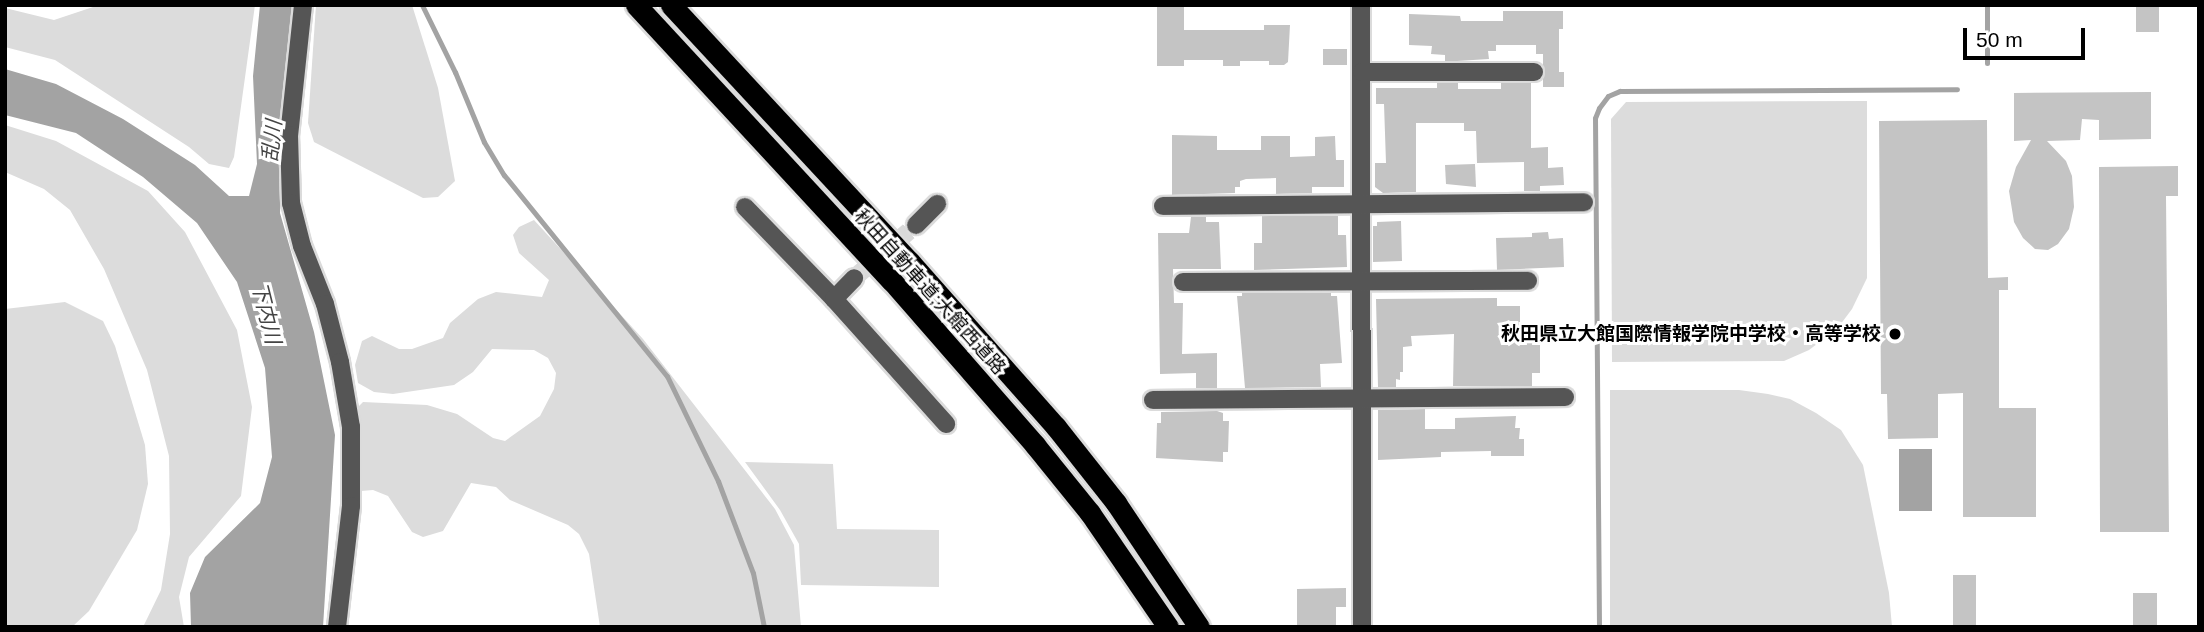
<!DOCTYPE html>
<html>
<head>
<meta charset="utf-8">
<style>
  body { margin:0 }
  #map { position:relative; width:2204px; height:632px; overflow:hidden; background:#fff; font-family:Arial,"Noto Sans JP",sans-serif }
  div>[style] { position:absolute }
  [style*='--x'] { left:calc(var(--x)*1px); top:calc(var(--y)*1px); width:calc(var(--w)*1px); rotate:calc(var(--a)*1deg) }
  .green>* { inset:0; background:#dcdcdc }
  .water>* { inset:0; background:#a3a3a3; transform-origin:0 0 }
  .stream>* { height:5px; margin:-2.5px; padding:0 2.5px; transform-origin:2.5px; border-radius:2.5px; background:#a3a3a3 }
  .building>* { inset:0; background:#c4c4c4; transform-origin:0 0 }
  .minor-tunnel>* { height:18px; margin-top:-9px; transform-origin:0; background:repeating-linear-gradient(90deg,#d9d9d9 0 18px,transparent 0 27px) }
  .roads { filter:drop-shadow(2px 0 #dbdbdb) drop-shadow(-2px 0 #dbdbdb) drop-shadow(0 2px #dbdbdb) drop-shadow(0 -2px #dbdbdb) }
  .minor>* { height:18px; margin:-9px; padding:0 9px; transform-origin:9px; border-radius:9px; background:#555 }
  .highway>* { height:21px; margin:-10.5px; padding:0 10.5px; transform-origin:10.5px; border-radius:10.5px; background:#000 }
  .dots>* { width:19px; height:19px; translate:-50% -50%; box-sizing:border-box; border:4px solid #fff; border-radius:50% }
  span { translate:-50% -50%; white-space:nowrap; text-align:center; line-height:1.15; -webkit-text-stroke:6px #fff; paint-order:stroke }
  .street-label { font-size:19px; color:#000 }
  .poi-label { font-size:19px; color:#000; font-weight:700 }
  .right { translate:-100% -50%; text-align:right }
  .water-label { font-size:21px; color:#444; font-style:italic }
  .frame { position:absolute; inset:0; border:7px solid #000; pointer-events:none }
  .scale { position:absolute; left:1963px; top:28px; width:122px; height:32px; box-sizing:border-box; border:4px solid #000; border-top:0; padding-left:9px; font-size:21px; line-height:24px; white-space:nowrap; color:#000; -webkit-text-stroke:5px #fff; paint-order:stroke }
</style>
</head>
<body>
<div id="map">
  <div class="green">
    <i style="clip-path:polygon(99px 5px,255px 5px,234px 157px,229px 168px,209px 164px,189px 147px,55px 60px,5px 47px,5px 8px,54px 20px)"></i>
    <i style="clip-path:polygon(316px 5px,412px 5px,438px 88px,455px 181px,438px 197px,423px 198px,314px 142px,308px 123px)"></i>
    <i style="clip-path:polygon(1867px 101px,1867px 278px,1852px 309px,1837px 329px,1809px 350px,1784px 361px,1612px 362px,1611px 119px,1626px 102px)"></i>
    <i style="clip-path:polygon(5px 125px,56px 141px,148px 191px,185px 232px,237px 330px,252px 407px,241px 496px,189px 557px,179px 597px,184px 627px,143px 627px,161px 590px,170px 534px,169px 456px,147px 370px,104px 269px,70px 210px,44px 189px,5px 172px)"></i>
    <i style="clip-path:polygon(534px 220px,643px 339px,775px 509px,794px 545px,801px 627px,600px 627px,589px 554px,579px 534px,568px 525px,510px 500px,496px 487px,471px 483px,443px 531px,423px 537px,412px 532px,388px 496px,373px 490px,361px 491px,357px 485px,356px 409px,363px 402px,427px 405px,457px 414px,493px 438px,505px 441px,540px 416px,554px 389px,556px 373px,548px 358px,534px 350px,492px 349px,473px 372px,454px 385px,393px 394px,374px 392px,358px 383px,355px 365px,362px 341px,372px 336px,399px 349px,412px 349px,443px 338px,450px 323px,478px 299px,496px 292px,542px 297px,549px 280px,519px 253px,513px 235px,519px 227px)"></i>
    <i style="clip-path:polygon(65px 302px,103px 321px,115px 346px,145px 445px,148px 484px,137px 530px,89px 611px,72px 627px,5px 627px,5px 309px)"></i>
    <i style="clip-path:polygon(1610px 390px,1739px 390px,1768px 394px,1790px 399px,1816px 413px,1841px 430px,1863px 465px,1889px 593px,1892px 627px,1610px 627px)"></i>
    <i style="clip-path:polygon(745px 462px,833px 464px,837px 529px,939px 530px,939px 587px,801px 585px,799px 544px,780px 510px)"></i>
  </div>
  <div class="water">
    <i style="clip-path:polygon(260px 5px,294px 5px,284px 95px,280px 213px,314px 332px,335px 435px,323px 627px,191px 627px,190px 593px,205px 557px,260px 503px,272px 457px,265px 368px,237px 282px,197px 223px,143px 177px,76px 133px,5px 115px,5px 69px,56px 84px,123px 119px,195px 165px,229px 196px,249px 196px,257px 164px,253px 76px)"></i>
    <i style="left:1899px;top:449px;width:33px;height:62px"></i>
  </div>
  <div class="stream">
    <i style="--x:422;--y:5;--w:75;--a:63.8"></i>
    <i style="--x:455;--y:72;--w:76;--a:67.5"></i>
    <i style="--x:484;--y:142;--w:39;--a:59"></i>
    <i style="--x:504;--y:175;--w:259;--a:51"></i>
    <i style="--x:667;--y:376;--w:117;--a:64.1"></i>
    <i style="--x:718;--y:481;--w:98;--a:69.2"></i>
    <i style="--x:753;--y:573;--w:55;--a:78.5"></i>
    <i style="--x:1987;--y:5;--w:58;--a:90"></i>
    <i style="--x:1599;--y:627;--w:509;--a:-90.45"></i>
    <i style="--x:1595;--y:118;--w:11;--a:-68"></i>
    <i style="--x:1599;--y:108;--w:15;--a:-53"></i>
    <i style="--x:1608;--y:96;--w:13;--a:-23"></i>
    <i style="--x:1620;--y:91;--w:337;--a:-0.3"></i>
  </div>
  <div class="building">
    <i style="clip-path:polygon(1157px 5px,1184px 5px,1184px 30px,1264px 30px,1264px 25px,1290px 25px,1288px 62px,1284px 65px,1269px 65px,1269px 61px,1240px 61px,1240px 66px,1223px 66px,1223px 60px,1184px 60px,1184px 66px,1157px 66px)"></i>
    <i style="left:2136px;top:5px;width:23px;height:27px"></i>
    <i style="clip-path:polygon(1503px 11px,1563px 11px,1563px 29px,1559px 29px,1559px 72px,1564px 72px,1564px 87px,1543px 87px,1543px 54px,1536px 54px,1536px 45px,1496px 45px,1496px 51px,1488px 51px,1489px 59px,1457px 61px,1445px 61px,1445px 55px,1431px 54px,1432px 46px,1409px 45px,1409px 14px,1460px 16px,1461px 21px,1503px 21px)"></i>
    <i style="left:1323px;top:49px;width:24px;height:16px"></i>
    <i style="clip-path:polygon(1437px 83px,1458px 83px,1458px 89px,1501px 89px,1501px 83px,1531px 83px,1531px 148px,1548px 147px,1548px 168px,1563px 167px,1564px 185px,1540px 186px,1540px 191px,1524px 191px,1524px 162px,1477px 163px,1476px 131px,1464px 131px,1464px 123px,1416px 123px,1416px 192px,1383px 193px,1375px 187px,1375px 163px,1386px 163px,1384px 104px,1376px 104px,1376px 88px,1437px 88px)"></i>
    <i style="clip-path:polygon(2151px 92px,2151px 139px,2099px 140px,2099px 120px,2082px 119px,2080px 140px,2047px 141px,2066px 161px,2072px 176px,2074px 207px,2069px 229px,2058px 244px,2048px 250px,2035px 249px,2023px 238px,2014px 222px,2009px 191px,2016px 167px,2031px 140px,2014px 141px,2014px 93px)"></i>
    <i style="clip-path:polygon(1987px 120px,1988px 278px,2008px 277px,2008px 290px,1999px 290px,1999px 408px,2036px 408px,2036px 517px,1963px 517px,1963px 393px,1938px 394px,1938px 438px,1888px 439px,1887px 394px,1881px 394px,1879px 121px)"></i>
    <i style="clip-path:polygon(1172px 135px,1217px 136px,1217px 150px,1261px 150px,1261px 136px,1290px 136px,1290px 157px,1315px 156px,1315px 137px,1335px 136px,1336px 160px,1344px 160px,1344px 187px,1312px 187px,1312px 193px,1276px 194px,1276px 178px,1246px 179px,1240px 181px,1240px 187px,1235px 187px,1235px 193px,1172px 195px)"></i>
    <i style="clip-path:polygon(1475px 164px,1476px 187px,1446px 184px,1445px 165px)"></i>
    <i style="clip-path:polygon(2178px 166px,2178px 196px,2166px 196px,2169px 532px,2100px 532px,2099px 167px)"></i>
    <i style="clip-path:polygon(1262px 216px,1338px 216px,1338px 235px,1346px 235px,1347px 267px,1254px 270px,1254px 243px,1262px 243px)"></i>
    <i style="clip-path:polygon(1191px 217px,1206px 217px,1206px 222px,1219px 222px,1221px 269px,1173px 269px,1174px 303px,1183px 303px,1182px 354px,1217px 353px,1217px 388px,1196px 388px,1196px 373px,1160px 374px,1158px 233px,1189px 233px)"></i>
    <i style="clip-path:polygon(1401px 221px,1402px 261px,1373px 262px,1373px 226px,1377px 226px,1377px 222px)"></i>
    <i style="clip-path:polygon(1548px 232px,1549px 239px,1563px 238px,1564px 267px,1497px 270px,1496px 238px,1532px 237px,1532px 233px)"></i>
    <i style="clip-path:polygon(1242px 293px,1331px 293px,1331px 296px,1337px 296px,1342px 363px,1320px 364px,1321px 387px,1245px 388px,1237px 296px,1242px 296px)"></i>
    <i style="clip-path:polygon(1497px 298px,1497px 306px,1520px 306px,1520px 335px,1540px 335px,1540px 373px,1532px 373px,1532px 386px,1453px 386px,1454px 334px,1411px 336px,1412px 346px,1403px 347px,1403px 372px,1400px 372px,1400px 380px,1396px 379px,1396px 387px,1378px 387px,1376px 299px)"></i>
    <i style="clip-path:polygon(1425px 409px,1425px 429px,1455px 429px,1455px 418px,1516px 416px,1515px 428px,1520px 428px,1519px 439px,1524px 439px,1524px 456px,1491px 456px,1491px 451px,1441px 452px,1441px 457px,1378px 460px,1378px 410px)"></i>
    <i style="clip-path:polygon(1217px 411px,1223px 413px,1223px 421px,1229px 421px,1228px 452px,1223px 452px,1223px 462px,1156px 458px,1157px 423px,1161px 423px,1161px 412px)"></i>
    <i style="left:1953px;top:575px;width:23px;height:52px"></i>
    <i style="clip-path:polygon(1346px 588px,1346px 607px,1336px 607px,1336px 627px,1297px 627px,1297px 589px)"></i>
    <i style="left:2133px;top:593px;width:24px;height:34px"></i>
  </div>
  <div class="minor-tunnel">
    <i style="--x:854;--y:278;--w:82;--a:-40.5"></i>
  </div>
  <div class="roads">
    <div class="minor">
      <i style="--x:303;--y:5;--w:131;--a:96.1"></i>
      <i style="--x:289;--y:135;--w:68;--a:88.3"></i>
      <i style="--x:291;--y:203;--w:44;--a:75.7"></i>
      <i style="--x:302;--y:246;--w:62;--a:68.4"></i>
      <i style="--x:325;--y:304;--w:60;--a:75.5"></i>
      <i style="--x:340;--y:362;--w:66;--a:80.4"></i>
      <i style="--x:351;--y:427;--w:79;--a:90"></i>
      <i style="--x:351;--y:506;--w:122;--a:96.6"></i>
      <i style="--x:1361;--y:5;--w:622;--a:89.91"></i>
      <i style="--x:1362;--y:72;--w:172;--a:0"></i>
      <i style="--x:1163;--y:206;--w:421;--a:-0.5"></i>
      <i style="--x:745;--y:207;--w:128;--a:45.9"></i>
      <i style="--x:834;--y:299;--w:168;--a:48.1"></i>
      <i style="--x:916;--y:225;--w:30;--a:-45"></i>
      <i style="--x:1183;--y:282;--w:345;--a:-0.2"></i>
      <i style="--x:834;--y:299;--w:29;--a:-46"></i>
      <i style="--x:1153;--y:400;--w:412;--a:-0.4"></i>
    </div>
    <div class="highway">
      <i style="--x:636;--y:5;--w:376;--a:47.2"></i>
      <i style="--x:892;--y:281;--w:218;--a:48.9"></i>
      <i style="--x:1035;--y:445;--w:87;--a:51"></i>
      <i style="--x:1090;--y:513;--w:138;--a:55.6"></i>
      <i style="--x:671;--y:5;--w:351;--a:47.1"></i>
      <i style="--x:910;--y:262;--w:220;--a:48.5"></i>
      <i style="--x:1056;--y:427;--w:97;--a:51.7"></i>
      <i style="--x:1116;--y:503;--w:149;--a:56.2"></i>
    </div>
  </div>
  <div class="dots">
    <i style="left:1895px;top:334px;background:#000"></i>
  </div>
  <div class="street-label">
    <span style="left:930px;top:292px;rotate:48deg">秋田自動車道;大館西道路</span>
  </div>
  <div class="poi-label">
    <span class="right" style="left:1881px;top:334px">秋田県立大館国際情報学院中学校・高等学校</span>
  </div>
  <div class="water-label">
    <span style="left:272px;top:141px;rotate:-84deg">乱川</span>
    <span style="left:266px;top:313px;rotate:76deg">下内川</span>
  </div>
  <div class="frame"></div>
  <div class="scale">50 m</div>
</div>
</body>
</html>
